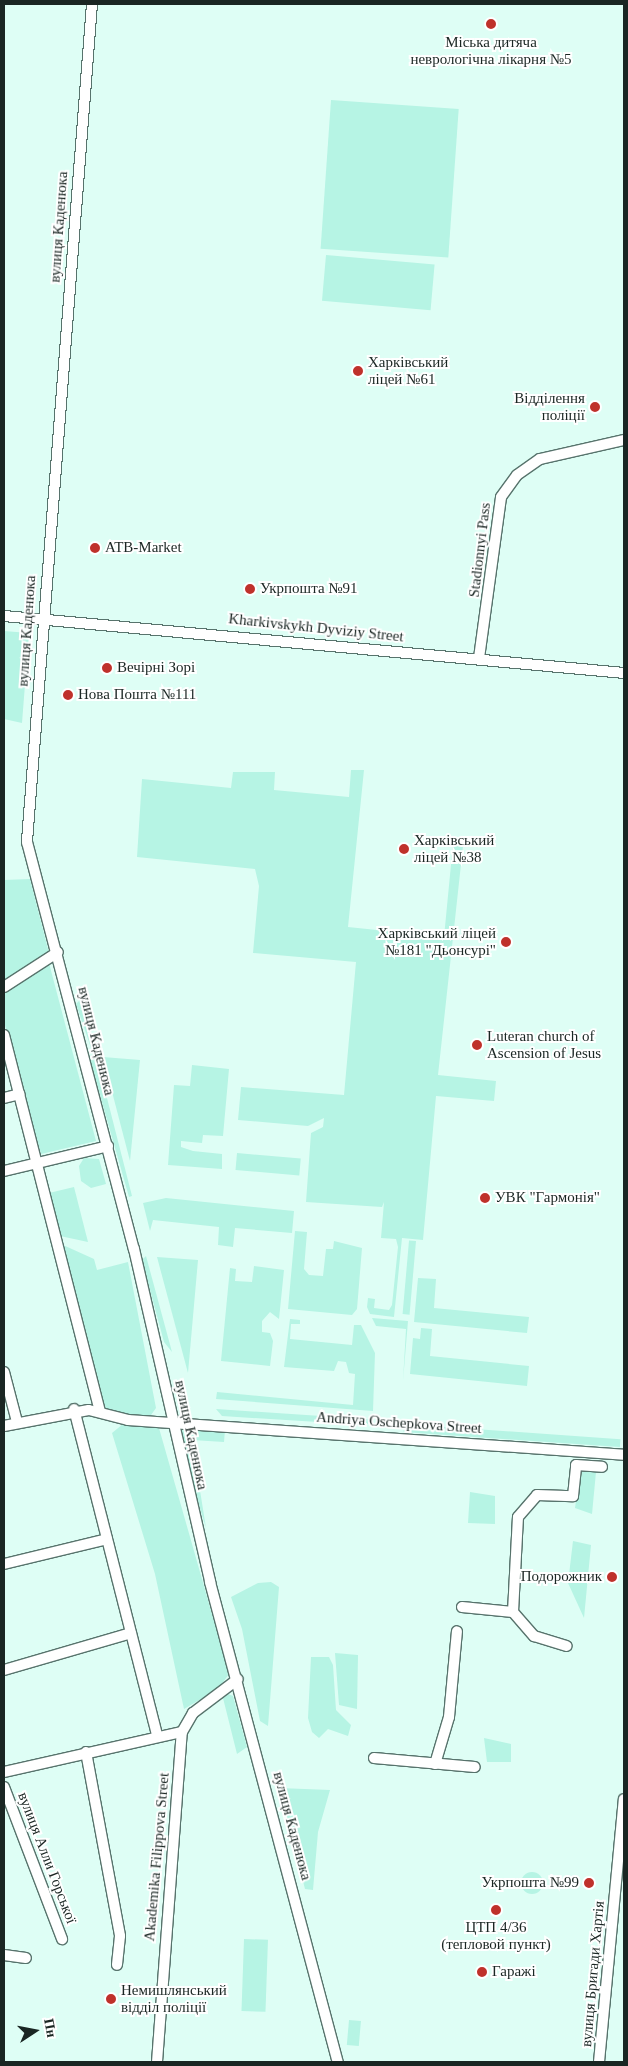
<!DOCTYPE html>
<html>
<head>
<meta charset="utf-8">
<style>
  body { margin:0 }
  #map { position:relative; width:628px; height:2066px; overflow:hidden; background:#defef5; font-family:"Times New Roman",serif }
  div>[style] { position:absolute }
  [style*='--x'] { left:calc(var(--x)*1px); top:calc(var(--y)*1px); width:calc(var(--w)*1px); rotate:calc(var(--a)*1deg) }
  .green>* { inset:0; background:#b6f4e4; transform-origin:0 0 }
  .round { border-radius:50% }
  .roads { filter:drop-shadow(1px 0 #57736c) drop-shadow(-1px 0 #57736c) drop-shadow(0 1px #57736c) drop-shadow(0 -1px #57736c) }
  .minor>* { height:10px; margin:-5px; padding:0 5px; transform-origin:5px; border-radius:5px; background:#fff }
  .dots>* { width:14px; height:14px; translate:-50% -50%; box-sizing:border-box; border:2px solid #fff; border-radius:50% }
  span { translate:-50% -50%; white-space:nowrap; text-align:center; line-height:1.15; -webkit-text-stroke:4px #fff; paint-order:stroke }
  .poi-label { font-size:15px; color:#1a2623 }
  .left { translate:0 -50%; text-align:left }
  .right { translate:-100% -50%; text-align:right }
  .street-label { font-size:15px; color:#1a2623 }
  .frame { position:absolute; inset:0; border:5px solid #1a2623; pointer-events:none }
  .north { position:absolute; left:10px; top:2006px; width:50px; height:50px; -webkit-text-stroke:4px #fff; paint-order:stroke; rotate:79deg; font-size:14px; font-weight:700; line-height:20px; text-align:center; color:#1a2623 }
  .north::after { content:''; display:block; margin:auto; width:18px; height:22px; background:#1a2623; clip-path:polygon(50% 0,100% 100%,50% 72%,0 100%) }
</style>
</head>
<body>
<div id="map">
  <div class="green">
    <i style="left:331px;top:100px;width:128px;height:149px;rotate:4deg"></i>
    <i style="left:326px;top:255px;width:109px;height:46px;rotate:5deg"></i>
    <i style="clip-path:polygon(4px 631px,29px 633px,22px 723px,4px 719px)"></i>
    <i style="clip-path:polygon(351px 770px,364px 770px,348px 927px,444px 937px,453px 844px,463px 846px,438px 1075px,496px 1081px,494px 1101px,436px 1096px,423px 1240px,402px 1238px,394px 1317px,370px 1314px,367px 1307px,368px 1298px,375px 1299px,374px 1308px,389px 1310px,392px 1305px,398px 1247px,396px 1239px,381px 1238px,384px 1202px,382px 1207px,306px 1202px,311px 1133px,323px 1127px,324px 1118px,308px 1126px,238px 1120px,241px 1087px,344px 1095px,356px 962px,253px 953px,259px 886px,255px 869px,137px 857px,142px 779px,231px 788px,233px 772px,275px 772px,274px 790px,349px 797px)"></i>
    <i style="clip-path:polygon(30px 879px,49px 953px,4px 983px,4px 880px)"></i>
    <i style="clip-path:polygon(49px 963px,96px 1141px,41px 1154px,4px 1022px,4px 993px)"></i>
    <i style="clip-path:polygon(81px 999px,93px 1047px,91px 1048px,76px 1004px)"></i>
    <i style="clip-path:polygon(96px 1055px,132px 1196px,129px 1197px,90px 1060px)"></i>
    <i style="clip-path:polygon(103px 1057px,140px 1060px,130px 1161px)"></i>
    <i style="clip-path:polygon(192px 1065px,229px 1069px,223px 1136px,203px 1135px,202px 1143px,181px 1141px,181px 1147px,193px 1151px,222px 1154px,222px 1169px,168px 1165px,174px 1085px,190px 1086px)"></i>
    <i style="left:237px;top:1153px;width:64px;height:17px;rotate:5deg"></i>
    <i style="clip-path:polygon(84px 1158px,99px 1159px,106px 1184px,91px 1188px,81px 1181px,79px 1166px)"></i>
    <i style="clip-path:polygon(74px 1187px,88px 1242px,60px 1236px,49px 1193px)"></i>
    <i style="clip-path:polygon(166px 1198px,294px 1211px,292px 1233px,235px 1228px,233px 1247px,218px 1245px,219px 1227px,153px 1220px,150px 1231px,143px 1203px)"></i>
    <i style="clip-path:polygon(295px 1231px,307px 1232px,304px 1269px,309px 1275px,323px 1276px,326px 1249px,333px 1249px,334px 1241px,362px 1248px,357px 1309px,352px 1315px,288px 1309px)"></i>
    <i style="left:416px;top:1241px;width:74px;height:7px;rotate:95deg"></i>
    <i style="clip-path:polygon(63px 1245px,94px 1259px,97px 1270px,128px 1262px,156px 1408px,151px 1415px,133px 1417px,106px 1410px,103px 1404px)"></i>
    <i style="clip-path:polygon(146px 1256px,172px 1352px,164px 1342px,142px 1260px)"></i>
    <i style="clip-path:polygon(157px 1257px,198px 1260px,188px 1373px)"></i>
    <i style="clip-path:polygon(254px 1266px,284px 1270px,279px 1319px,270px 1312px,262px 1321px,262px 1332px,270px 1333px,273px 1341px,270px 1366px,221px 1361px,230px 1268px,236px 1269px,235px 1281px,252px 1282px)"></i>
    <i style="clip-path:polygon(418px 1278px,436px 1279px,434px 1308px,529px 1317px,527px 1333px,414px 1322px)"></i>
    <i style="clip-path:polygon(372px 1318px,408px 1321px,403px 1381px,406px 1329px,376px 1326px)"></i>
    <i style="clip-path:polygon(290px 1319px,300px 1320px,300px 1324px,291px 1324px,290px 1339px,352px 1345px,354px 1325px,361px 1325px,375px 1353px,373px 1411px,216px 1399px,217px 1392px,353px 1405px,355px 1374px,349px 1373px,346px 1362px,338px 1361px,334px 1371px,284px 1367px)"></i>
    <i style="clip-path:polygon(421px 1328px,432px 1329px,430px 1356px,529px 1366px,527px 1386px,410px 1374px,413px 1338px,420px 1339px)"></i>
    <i style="clip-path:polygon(216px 1409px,366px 1419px,373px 1420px,366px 1425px,222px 1416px)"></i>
    <i style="clip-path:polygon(123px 1424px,159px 1428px,229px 1674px,218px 1689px,184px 1709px,155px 1574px,112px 1433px)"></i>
    <i style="left:404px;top:1424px;width:217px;height:8px;rotate:4deg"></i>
    <i style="clip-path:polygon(182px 1428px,225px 1430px,224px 1442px,192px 1440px,206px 1528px,180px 1443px)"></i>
    <i style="clip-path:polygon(580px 1472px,596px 1472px,592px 1514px,575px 1508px)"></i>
    <i style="clip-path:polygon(470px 1492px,495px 1496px,495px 1524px,468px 1523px)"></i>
    <i style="clip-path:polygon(573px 1541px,591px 1545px,584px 1618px,568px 1583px)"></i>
    <i style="clip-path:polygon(271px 1582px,279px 1587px,268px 1726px,260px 1721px,242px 1629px,231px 1597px,258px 1583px)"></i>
    <i style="clip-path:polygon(335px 1653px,358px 1655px,357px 1709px,339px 1705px)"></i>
    <i style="clip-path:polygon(311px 1657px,329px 1657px,333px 1665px,336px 1710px,351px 1725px,348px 1736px,328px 1729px,319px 1738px,312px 1732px,308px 1718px)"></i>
    <i style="clip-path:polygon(228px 1694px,233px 1696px,247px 1747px,237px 1754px,223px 1698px)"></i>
    <i style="clip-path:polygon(484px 1738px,511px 1744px,511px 1762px,487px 1762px)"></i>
    <i style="clip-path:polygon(279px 1788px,330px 1790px,318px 1832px,313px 1890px,305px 1889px)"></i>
    <i class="round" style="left:521px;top:1872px;width:22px;height:22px"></i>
    <i style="left:244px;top:1939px;width:24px;height:72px;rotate:2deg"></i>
    <i style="left:349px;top:2020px;width:12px;height:25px;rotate:5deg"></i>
  </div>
  <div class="roads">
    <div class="minor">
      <i style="--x:92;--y:4;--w:841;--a:94.44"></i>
      <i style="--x:27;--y:842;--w:421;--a:75.3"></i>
      <i style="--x:134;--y:1249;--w:342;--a:77.1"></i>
      <i style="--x:210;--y:1582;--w:497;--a:75.1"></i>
      <i style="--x:4;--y:616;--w:623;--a:5.25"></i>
      <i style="--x:479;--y:658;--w:162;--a:-82.2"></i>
      <i style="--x:501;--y:497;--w:27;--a:-54"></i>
      <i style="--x:517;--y:475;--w:28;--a:-35"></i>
      <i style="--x:540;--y:459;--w:86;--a:-12.7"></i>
      <i style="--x:4;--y:987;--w:64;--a:-32.9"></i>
      <i style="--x:4;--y:1035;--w:388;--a:75.7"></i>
      <i style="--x:4;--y:1098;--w:16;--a:-14"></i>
      <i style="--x:4;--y:1171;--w:107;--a:-13.5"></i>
      <i style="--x:4;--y:1372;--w:52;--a:75.4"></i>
      <i style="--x:74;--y:1409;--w:336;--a:75.7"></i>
      <i style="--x:4;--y:1426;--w:86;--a:-10.7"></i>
      <i style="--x:89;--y:1410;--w:40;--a:14.4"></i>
      <i style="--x:128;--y:1420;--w:497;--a:4"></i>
      <i style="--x:4;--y:1564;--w:106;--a:-13.6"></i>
      <i style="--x:462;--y:1607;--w:51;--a:5.6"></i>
      <i style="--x:513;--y:1612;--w:32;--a:49"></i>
      <i style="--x:534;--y:1636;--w:34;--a:17"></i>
      <i style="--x:513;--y:1612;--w:95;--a:-87"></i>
      <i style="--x:518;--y:1517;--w:29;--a:-49"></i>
      <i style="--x:537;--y:1495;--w:36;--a:2"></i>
      <i style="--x:573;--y:1496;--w:31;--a:-84"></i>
      <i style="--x:576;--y:1465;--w:26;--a:4"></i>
      <i style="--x:4;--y:1670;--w:132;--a:-16.2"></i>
      <i style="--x:86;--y:1752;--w:187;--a:79.5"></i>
      <i style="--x:120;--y:1936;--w:29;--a:96"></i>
      <i style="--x:374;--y:1758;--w:101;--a:5.1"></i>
      <i style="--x:435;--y:1764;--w:49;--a:-73.4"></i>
      <i style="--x:449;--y:1717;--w:86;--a:-84.7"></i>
      <i style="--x:4;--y:1772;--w:182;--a:-12.7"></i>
      <i style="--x:4;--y:1787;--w:163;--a:69.1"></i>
      <i style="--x:4;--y:1955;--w:22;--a:8"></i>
      <i style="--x:157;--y:2062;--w:331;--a:-85.7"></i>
      <i style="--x:182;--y:1732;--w:22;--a:-60"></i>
      <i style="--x:193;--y:1713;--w:56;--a:-37.1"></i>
      <i style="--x:599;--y:2062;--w:264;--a:-84.6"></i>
    </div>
  </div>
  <div class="dots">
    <i style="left:491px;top:24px;background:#bf312b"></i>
    <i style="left:358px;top:371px;background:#bf312b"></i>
    <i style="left:595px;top:407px;background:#bf312b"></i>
    <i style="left:95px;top:548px;background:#bf312b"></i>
    <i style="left:250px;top:589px;background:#bf312b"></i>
    <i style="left:107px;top:668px;background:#bf312b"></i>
    <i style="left:68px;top:695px;background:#bf312b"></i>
    <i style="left:404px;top:849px;background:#bf312b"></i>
    <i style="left:506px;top:942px;background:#bf312b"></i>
    <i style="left:477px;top:1045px;background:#bf312b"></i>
    <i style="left:485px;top:1198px;background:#bf312b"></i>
    <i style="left:612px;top:1577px;background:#bf312b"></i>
    <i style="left:589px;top:1883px;background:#bf312b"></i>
    <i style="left:496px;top:1910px;background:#bf312b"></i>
    <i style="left:482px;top:1972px;background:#bf312b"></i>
    <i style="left:111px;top:1999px;background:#bf312b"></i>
  </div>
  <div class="poi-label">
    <span style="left:491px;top:51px">Міська дитяча<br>неврологічна лікарня №5</span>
    <span class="left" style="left:368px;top:371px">Харківський<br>ліцей №61</span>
    <span class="right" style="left:585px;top:407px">Відділення<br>поліції</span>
    <span class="left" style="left:105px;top:548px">ATB-Market</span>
    <span class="left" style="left:260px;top:589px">Укрпошта №91</span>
    <span class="left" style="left:117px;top:668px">Вечірні Зорі</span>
    <span class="left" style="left:78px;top:695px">Нова Пошта №111</span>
    <span class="left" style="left:414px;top:849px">Харківський<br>ліцей №38</span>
    <span class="right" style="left:496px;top:942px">Харківський ліцей<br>№181 "Дьонсурі"</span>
    <span class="left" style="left:487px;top:1045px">Luteran church of<br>Ascension of Jesus</span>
    <span class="left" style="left:495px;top:1198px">УВК "Гармонія"</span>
    <span class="right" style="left:602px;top:1577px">Подорожник</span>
    <span class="right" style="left:579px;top:1883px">Укрпошта №99</span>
    <span style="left:496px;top:1936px">ЦТП 4/36<br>(тепловой пункт)</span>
    <span class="left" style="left:492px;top:1972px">Гаражі</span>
    <span class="left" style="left:121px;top:1999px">Немишлянський<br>відділ поліції</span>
  </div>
  <div class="street-label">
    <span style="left:59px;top:227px;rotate:-86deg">вулиця Каденюка</span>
    <span style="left:480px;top:550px;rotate:-83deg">Stadionnyi Pass</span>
    <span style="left:316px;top:628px;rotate:6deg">Kharkivskykh Dyviziy Street</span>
    <span style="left:27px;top:631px;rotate:-86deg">вулиця Каденюка</span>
    <span style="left:96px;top:1041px;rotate:76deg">вулиця Каденюка</span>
    <span style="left:399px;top:1423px;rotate:4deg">Andriya Oschepkova Street</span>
    <span style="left:191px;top:1435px;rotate:78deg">вулиця Каденюка</span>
    <span style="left:292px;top:1826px;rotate:75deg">вулиця Каденюка</span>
    <span style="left:157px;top:1857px;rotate:-85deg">Akademika Filippova Street</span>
    <span style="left:47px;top:1858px;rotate:69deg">вулиця Алли Горської</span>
    <span style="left:593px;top:1974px;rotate:-85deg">вулиця Бригади Хартія</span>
  </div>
  <div class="frame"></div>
  <div class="north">Пн</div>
</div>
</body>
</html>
